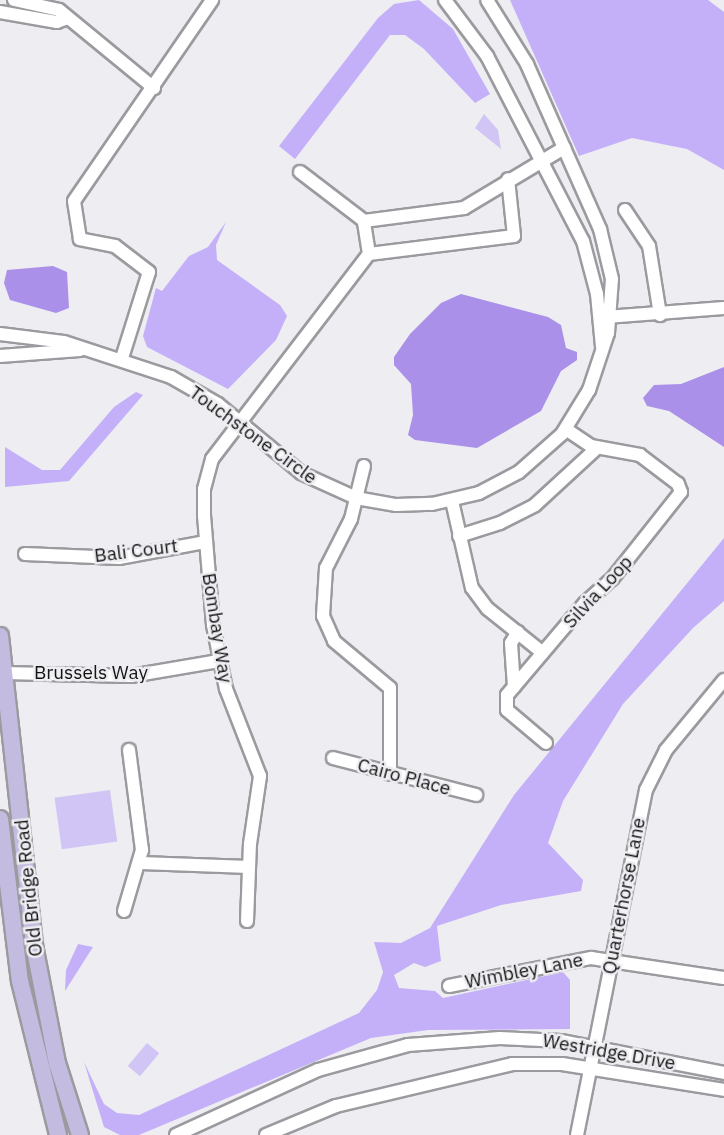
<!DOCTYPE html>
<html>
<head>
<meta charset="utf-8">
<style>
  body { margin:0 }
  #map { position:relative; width:724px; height:1135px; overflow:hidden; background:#eeedf1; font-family:"IBM Plex Sans",sans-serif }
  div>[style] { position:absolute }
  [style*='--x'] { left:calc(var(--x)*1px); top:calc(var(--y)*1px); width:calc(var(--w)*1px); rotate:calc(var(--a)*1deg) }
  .green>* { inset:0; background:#d1c5f6; transform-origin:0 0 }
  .forest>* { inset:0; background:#c4b0f9 }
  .water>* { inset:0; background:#aa90e9 }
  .roads { filter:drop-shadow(2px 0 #9b9a9f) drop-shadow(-2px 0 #9b9a9f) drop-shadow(0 2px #9b9a9f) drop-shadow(0 -2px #9b9a9f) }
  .minor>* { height:12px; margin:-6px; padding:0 6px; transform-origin:6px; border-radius:6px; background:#fff }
  .major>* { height:16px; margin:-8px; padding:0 8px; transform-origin:8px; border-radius:8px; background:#c4bbe0 }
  span { translate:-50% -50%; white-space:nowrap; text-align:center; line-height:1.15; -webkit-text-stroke:5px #eeedf1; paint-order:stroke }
  .street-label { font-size:19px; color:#141415 }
</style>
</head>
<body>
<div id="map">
  <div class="green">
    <i style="clip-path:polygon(484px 114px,498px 130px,501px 149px,475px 128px)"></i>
    <i style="left:110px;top:790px;width:52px;height:56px;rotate:82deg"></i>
    <i style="left:147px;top:1043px;width:16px;height:30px;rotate:40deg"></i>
  </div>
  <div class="forest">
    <i style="clip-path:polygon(419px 0,453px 29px,490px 94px,475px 103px,424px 49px,405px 35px,390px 35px,295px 159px,279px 146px,378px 18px,394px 4px)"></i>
    <i style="clip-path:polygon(510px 0,708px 0,724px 12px,724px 170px,687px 149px,632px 138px,579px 156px)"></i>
    <i style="clip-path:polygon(226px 222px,216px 245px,217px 260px,280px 305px,287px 316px,276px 340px,228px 389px,147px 347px,143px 336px,156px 288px,162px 291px,189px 256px,208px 247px)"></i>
    <i style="clip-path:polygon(136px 392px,143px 395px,69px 481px,5px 487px,5px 447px,42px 470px,60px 470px,114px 407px)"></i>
    <i style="clip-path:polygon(724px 538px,724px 601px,693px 628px,623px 704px,563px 801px,548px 843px,583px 880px,581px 891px,501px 905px,437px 926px,441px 961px,425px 967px,414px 963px,394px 975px,399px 988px,435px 991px,443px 998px,563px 972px,570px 980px,570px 1029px,428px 1030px,371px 1038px,139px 1135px,120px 1135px,104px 1127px,84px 1062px,104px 1104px,117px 1113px,139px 1115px,359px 1013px,377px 990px,383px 972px,374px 942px,401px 943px,430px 928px,514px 795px)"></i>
    <i style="clip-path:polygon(78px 944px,93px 947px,65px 991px,66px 970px)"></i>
  </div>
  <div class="water">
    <i style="clip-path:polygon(53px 266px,67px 272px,69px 308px,56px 313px,10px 300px,4px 283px,7px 270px)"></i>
    <i style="clip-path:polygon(461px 294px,548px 317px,561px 325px,566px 348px,577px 352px,577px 360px,561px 371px,541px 411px,477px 448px,415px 440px,408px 435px,413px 415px,411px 384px,394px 365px,394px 357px,410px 334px,441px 303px)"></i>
    <i style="clip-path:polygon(724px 367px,724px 447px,669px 411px,647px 406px,643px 398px,654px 385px,681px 384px)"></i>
  </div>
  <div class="roads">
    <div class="minor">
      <i style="--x:14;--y:0;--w:46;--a:12.5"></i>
      <i style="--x:59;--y:10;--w:123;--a:39.4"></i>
      <i style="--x:445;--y:0;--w:70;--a:53.1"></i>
      <i style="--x:487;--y:56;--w:208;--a:62.6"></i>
      <i style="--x:583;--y:241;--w:55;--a:75.2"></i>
      <i style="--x:597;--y:294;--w:53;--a:84.6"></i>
      <i style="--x:0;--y:12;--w:58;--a:10"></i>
      <i style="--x:57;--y:22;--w:9;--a:-21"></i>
      <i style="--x:300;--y:172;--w:81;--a:37.4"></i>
      <i style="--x:625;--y:210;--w:43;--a:56.3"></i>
      <i style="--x:649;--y:246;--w:70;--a:80.9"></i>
      <i style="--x:369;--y:254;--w:146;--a:-7.1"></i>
      <i style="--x:514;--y:236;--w:57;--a:-96"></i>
      <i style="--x:606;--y:317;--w:118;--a:-4.4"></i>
      <i style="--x:0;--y:334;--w:64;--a:7.1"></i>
      <i style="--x:64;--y:342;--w:113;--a:18.1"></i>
      <i style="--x:171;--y:377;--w:54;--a:29.9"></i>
      <i style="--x:218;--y:404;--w:108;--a:39.7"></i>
      <i style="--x:301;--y:473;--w:60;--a:24.4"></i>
      <i style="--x:356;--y:498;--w:41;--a:9.9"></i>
      <i style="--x:396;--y:505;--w:36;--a:-2"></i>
      <i style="--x:432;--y:504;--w:48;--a:-13.2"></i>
      <i style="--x:479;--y:493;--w:45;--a:-27.7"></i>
      <i style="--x:519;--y:472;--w:57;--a:-41.5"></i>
      <i style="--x:562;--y:434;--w:52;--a:-58.5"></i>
      <i style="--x:589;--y:390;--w:60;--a:-71.6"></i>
      <i style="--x:608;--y:333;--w:54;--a:-85.8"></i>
      <i style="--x:612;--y:279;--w:51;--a:-103.5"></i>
      <i style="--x:600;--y:229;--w:180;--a:-113.9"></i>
      <i style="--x:527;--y:64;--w:75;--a:-122"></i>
      <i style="--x:0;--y:356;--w:80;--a:-4.3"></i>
      <i style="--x:122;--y:358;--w:90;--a:-72.6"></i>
      <i style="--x:149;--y:272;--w:43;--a:-142.6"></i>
      <i style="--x:115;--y:246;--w:36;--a:-169"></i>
      <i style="--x:80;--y:239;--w:38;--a:-99"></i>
      <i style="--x:74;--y:201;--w:244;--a:-55.5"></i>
      <i style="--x:364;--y:466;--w:55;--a:103.8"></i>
      <i style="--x:351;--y:519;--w:55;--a:117"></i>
      <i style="--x:326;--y:568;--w:48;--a:93.6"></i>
      <i style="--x:323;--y:616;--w:27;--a:66"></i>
      <i style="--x:334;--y:641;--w:73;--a:40"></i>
      <i style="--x:390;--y:688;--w:86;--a:90"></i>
      <i style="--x:452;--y:501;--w:89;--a:77.1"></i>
      <i style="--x:472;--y:588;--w:26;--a:53"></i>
      <i style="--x:488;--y:609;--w:70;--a:38.7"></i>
      <i style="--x:459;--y:536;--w:43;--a:-17.6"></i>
      <i style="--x:500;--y:523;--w:39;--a:-27"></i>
      <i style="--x:535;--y:505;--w:84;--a:-42.6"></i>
      <i style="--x:25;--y:554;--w:94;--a:2.4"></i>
      <i style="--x:119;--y:558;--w:87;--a:-10.5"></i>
      <i style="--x:4;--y:673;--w:127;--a:1.4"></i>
      <i style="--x:131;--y:676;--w:89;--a:-9.7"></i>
      <i style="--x:514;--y:687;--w:44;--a:-93.9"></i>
      <i style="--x:511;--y:643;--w:13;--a:-58"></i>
      <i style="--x:546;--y:743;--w:51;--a:-139.8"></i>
      <i style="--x:507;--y:710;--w:15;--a:-90"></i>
      <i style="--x:507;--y:695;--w:121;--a:-49.7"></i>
      <i style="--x:585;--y:603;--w:36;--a:-42"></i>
      <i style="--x:612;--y:579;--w:111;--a:-51.6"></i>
      <i style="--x:681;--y:492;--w:9;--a:-111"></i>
      <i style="--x:678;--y:484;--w:48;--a:-142.7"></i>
      <i style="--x:640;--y:455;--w:50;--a:-169.6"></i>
      <i style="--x:591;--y:446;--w:30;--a:-146"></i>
      <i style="--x:333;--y:758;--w:148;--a:14.5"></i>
      <i style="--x:141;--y:863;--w:108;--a:2.1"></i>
      <i style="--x:124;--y:911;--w:64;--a:-73.6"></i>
      <i style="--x:142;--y:850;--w:101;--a:-97.4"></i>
      <i style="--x:247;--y:921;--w:77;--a:-87.8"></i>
      <i style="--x:250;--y:844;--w:69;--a:-81.6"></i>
      <i style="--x:260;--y:776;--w:93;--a:-111.3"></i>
      <i style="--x:226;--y:689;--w:65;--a:-101.5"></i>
      <i style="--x:213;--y:625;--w:109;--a:-94.7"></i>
      <i style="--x:204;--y:516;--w:27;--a:-90"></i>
      <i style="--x:204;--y:489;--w:31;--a:-75"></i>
      <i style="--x:212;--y:459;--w:258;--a:-52.6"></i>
      <i style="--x:369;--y:254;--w:33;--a:-99"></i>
      <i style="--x:364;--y:221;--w:101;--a:-7.4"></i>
      <i style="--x:464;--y:208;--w:117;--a:-31"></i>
      <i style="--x:449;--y:986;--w:145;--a:-11.2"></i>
      <i style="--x:591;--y:958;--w:134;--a:8.6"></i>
      <i style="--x:176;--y:1135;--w:156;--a:-24.6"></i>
      <i style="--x:318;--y:1070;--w:93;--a:-15.5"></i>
      <i style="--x:408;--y:1045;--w:92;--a:-4.4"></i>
      <i style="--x:500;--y:1038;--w:61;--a:2.8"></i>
      <i style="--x:561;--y:1041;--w:166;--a:11.1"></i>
      <i style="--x:266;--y:1135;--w:76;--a:-22.5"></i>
      <i style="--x:336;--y:1106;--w:181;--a:-13.4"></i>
      <i style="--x:512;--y:1064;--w:50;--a:0"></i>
      <i style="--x:562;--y:1064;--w:164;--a:9.1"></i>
      <i style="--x:577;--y:1135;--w:352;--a:-78.7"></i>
      <i style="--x:646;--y:790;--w:45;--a:-63.4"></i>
      <i style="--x:666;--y:750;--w:91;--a:-50.4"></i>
    </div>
    <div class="major">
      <i style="--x:0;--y:636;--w:311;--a:83.7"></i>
      <i style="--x:34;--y:945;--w:120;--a:79"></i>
      <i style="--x:57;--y:1063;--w:76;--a:72.3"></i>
      <i style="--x:0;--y:819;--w:163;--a:83"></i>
      <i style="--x:20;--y:981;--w:159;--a:76.1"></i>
    </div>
  </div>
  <div class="street-label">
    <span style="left:253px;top:435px;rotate:36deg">Touchstone Circle</span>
    <span style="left:136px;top:551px;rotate:-7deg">Bali Court</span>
    <span style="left:598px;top:592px;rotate:-47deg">Silvia Loop</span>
    <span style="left:217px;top:628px;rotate:81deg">Bombay Way</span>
    <span style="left:91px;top:673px">Brussels Way</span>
    <span style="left:404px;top:777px;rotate:15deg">Cairo Place</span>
    <span style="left:29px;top:888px;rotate:-96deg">Old Bridge Road</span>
    <span style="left:624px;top:896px;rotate:-79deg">Quarterhorse Lane</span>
    <span style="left:524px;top:971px;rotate:-11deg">Wimbley Lane</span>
    <span style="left:609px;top:1052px;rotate:10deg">Westridge Drive</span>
  </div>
</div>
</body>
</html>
